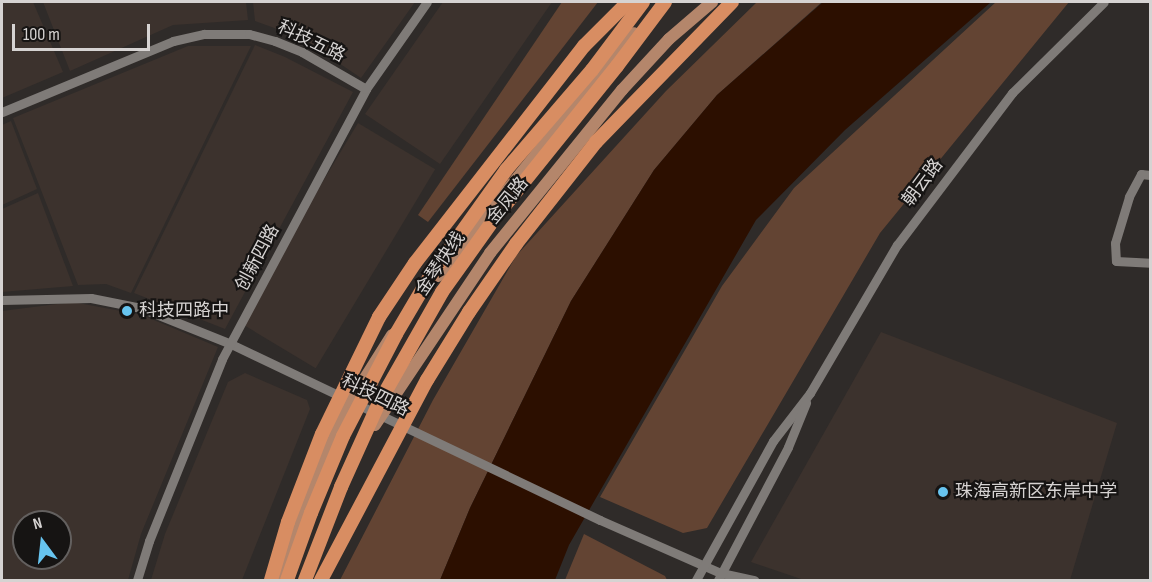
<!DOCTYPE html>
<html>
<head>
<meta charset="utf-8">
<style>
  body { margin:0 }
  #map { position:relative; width:1152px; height:582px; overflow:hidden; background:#2f2b29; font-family:"Sofia Sans Condensed","Noto Sans SC",sans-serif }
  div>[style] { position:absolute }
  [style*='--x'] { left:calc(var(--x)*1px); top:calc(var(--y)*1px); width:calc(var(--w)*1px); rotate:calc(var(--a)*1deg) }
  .built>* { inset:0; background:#3c322d; transform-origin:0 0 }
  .green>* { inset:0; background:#634433 }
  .water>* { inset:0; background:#2c0f00 }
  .minor>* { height:9px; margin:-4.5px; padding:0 4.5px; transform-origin:4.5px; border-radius:4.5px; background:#7f7b78 }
  .major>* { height:12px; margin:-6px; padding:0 6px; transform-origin:6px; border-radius:6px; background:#b4866b }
  .highway>* { height:14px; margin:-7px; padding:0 7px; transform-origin:7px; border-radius:7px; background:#d88d62 }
  .dots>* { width:16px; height:16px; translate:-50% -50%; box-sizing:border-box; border:3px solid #161413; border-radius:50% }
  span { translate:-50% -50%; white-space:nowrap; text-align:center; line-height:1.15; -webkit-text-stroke:4.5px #161413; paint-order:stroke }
  .street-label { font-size:18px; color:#d6d3d2 }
  .poi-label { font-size:18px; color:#d6d3d2 }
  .left { translate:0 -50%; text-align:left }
  .frame { position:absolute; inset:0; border:3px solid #d6d3d2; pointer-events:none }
  .north { position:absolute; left:12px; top:510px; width:60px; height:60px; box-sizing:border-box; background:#161413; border:2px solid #63605f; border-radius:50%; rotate:345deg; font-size:16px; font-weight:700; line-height:24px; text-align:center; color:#d6d3d2 }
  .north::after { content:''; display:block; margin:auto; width:21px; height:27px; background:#67c4ef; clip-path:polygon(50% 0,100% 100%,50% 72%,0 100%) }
  .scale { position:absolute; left:12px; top:24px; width:138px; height:27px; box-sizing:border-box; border:3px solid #d6d3d2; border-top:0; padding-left:8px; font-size:18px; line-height:21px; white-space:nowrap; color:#d6d3d2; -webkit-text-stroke:4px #161413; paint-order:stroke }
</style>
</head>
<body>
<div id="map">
  <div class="built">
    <i style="clip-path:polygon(2px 2px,33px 2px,63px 72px,2px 98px)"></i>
    <i style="clip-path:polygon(43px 2px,246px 2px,248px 20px,173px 25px,70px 71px)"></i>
    <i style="clip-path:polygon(253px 2px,415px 2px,361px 78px,302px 38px,255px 21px)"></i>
    <i style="clip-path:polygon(443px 2px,552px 2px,440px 164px,365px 114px)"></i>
    <i style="clip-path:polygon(255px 45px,285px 57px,353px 92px,225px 329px,134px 293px)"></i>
    <i style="clip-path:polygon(188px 46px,251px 46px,131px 293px,106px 284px,78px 285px,13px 118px)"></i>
    <i style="clip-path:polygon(11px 121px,37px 189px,2px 205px,2px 125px)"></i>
    <i style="left:358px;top:123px;width:90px;height:232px;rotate:31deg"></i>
    <i style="clip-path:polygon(38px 193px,73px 286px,2px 292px,2px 209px)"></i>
    <i style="clip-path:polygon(evenodd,73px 302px,142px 315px,218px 347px,141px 534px,128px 580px,2px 580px,2px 311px,73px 302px,24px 522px,60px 522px,60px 558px,24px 558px,24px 522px)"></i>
    <i style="clip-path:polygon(881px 332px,1117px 423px,1070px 580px,804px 580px,751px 562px)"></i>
    <i style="clip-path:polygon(245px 373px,307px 400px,310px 409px,242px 580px,151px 580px,165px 534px,228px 382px)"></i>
  </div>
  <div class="green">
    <i style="clip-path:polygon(562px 2px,598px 2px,428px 222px,418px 215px)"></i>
    <i style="clip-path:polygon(757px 2px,822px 2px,717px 95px,654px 170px,571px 301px,470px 508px,440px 580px,340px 580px,433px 400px,516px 256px,666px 91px)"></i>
    <i style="clip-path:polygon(996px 2px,1069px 2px,880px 233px,707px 528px,683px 533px,600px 497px,722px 286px,794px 188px)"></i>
    <i style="clip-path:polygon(584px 534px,665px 576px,667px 580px,565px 580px)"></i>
  </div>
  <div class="water">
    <i style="clip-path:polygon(823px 2px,991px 2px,845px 130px,756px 220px,569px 545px,555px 580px,440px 580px,470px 508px,571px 301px,654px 170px,717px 95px)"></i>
  </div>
  <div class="minor">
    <i style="--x:2;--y:112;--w:185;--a:-22.5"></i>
    <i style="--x:173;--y:41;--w:32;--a:-13"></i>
    <i style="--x:204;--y:34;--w:45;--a:0"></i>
    <i style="--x:249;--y:34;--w:27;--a:15"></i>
    <i style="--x:275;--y:41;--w:29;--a:22"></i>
    <i style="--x:302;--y:52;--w:74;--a:30"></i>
    <i style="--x:1150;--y:175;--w:9;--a:-174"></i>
    <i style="--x:1141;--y:174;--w:26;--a:118"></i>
    <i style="--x:1129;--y:197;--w:48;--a:106.9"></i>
    <i style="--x:1115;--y:243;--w:18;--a:87"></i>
    <i style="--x:1116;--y:261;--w:34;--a:3"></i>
    <i style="--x:2;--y:300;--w:89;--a:-1.3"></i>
    <i style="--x:91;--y:298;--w:51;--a:11.3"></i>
    <i style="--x:141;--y:308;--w:97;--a:21.8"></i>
    <i style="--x:231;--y:344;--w:409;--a:25.5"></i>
    <i style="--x:600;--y:520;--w:132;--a:23.7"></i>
    <i style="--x:721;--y:573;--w:34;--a:12"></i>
    <i style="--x:137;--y:580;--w:41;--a:-72.9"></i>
    <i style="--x:149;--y:541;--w:196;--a:-68.1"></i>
    <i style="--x:222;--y:359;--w:306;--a:-61.9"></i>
    <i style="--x:366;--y:89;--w:106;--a:-55"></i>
    <i style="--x:696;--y:580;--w:159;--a:-61"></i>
    <i style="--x:773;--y:441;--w:61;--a:-52.4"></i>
    <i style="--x:810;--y:393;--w:172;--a:-59.6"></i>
    <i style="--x:897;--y:245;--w:191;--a:-52.9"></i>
    <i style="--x:1012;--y:93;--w:129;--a:-44.7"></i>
    <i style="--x:718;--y:580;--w:150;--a:-62.2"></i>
    <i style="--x:788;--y:447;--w:48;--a:-67.8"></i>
  </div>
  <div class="major">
    <i style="--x:438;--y:276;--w:312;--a:-51.1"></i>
    <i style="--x:375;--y:425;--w:207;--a:-56.2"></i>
    <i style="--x:490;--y:253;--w:210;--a:-51"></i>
    <i style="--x:622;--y:90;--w:69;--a:-47.3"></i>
    <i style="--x:669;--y:39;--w:57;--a:-40.7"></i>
    <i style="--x:279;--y:573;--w:111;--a:-69.9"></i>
    <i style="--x:317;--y:469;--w:75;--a:-63.8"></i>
    <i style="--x:350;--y:402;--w:79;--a:-57.9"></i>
  </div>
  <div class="highway">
    <i style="--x:271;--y:580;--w:60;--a:-73.7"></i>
    <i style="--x:288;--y:522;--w:94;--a:-68.9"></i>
    <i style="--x:322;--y:434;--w:130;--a:-64"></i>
    <i style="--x:379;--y:317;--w:65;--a:-56.3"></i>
    <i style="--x:415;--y:263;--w:275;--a:-52.1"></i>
    <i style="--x:584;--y:46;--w:62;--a:-45"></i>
    <i style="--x:287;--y:580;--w:71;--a:-70.3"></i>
    <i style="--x:311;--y:513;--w:83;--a:-67.4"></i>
    <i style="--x:343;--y:436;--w:115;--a:-62.5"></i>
    <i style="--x:396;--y:334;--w:65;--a:-59.5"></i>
    <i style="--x:429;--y:278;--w:133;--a:-54.5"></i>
    <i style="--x:506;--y:170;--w:132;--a:-49.3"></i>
    <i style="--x:592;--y:70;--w:85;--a:-53.1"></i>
    <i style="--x:305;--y:580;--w:100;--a:-68.8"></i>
    <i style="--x:341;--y:487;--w:92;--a:-65.7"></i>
    <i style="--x:379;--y:403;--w:128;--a:-60.4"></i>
    <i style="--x:442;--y:292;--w:90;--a:-54.5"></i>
    <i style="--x:494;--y:219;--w:196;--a:-51.2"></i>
    <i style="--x:617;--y:66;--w:80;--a:-53.1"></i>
    <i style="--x:321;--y:580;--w:226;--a:-62.1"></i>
    <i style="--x:427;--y:380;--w:80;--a:-58.3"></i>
    <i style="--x:469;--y:312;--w:83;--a:-55.3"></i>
    <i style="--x:516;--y:244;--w:130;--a:-51.9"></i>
    <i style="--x:596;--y:142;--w:195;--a:-45.8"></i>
  </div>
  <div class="dots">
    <i style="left:127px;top:311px;background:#67c4ef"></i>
    <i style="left:943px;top:492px;background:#67c4ef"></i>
  </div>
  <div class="street-label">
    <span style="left:311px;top:42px;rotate:26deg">科技五路</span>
    <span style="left:923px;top:183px;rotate:-53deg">朝云路</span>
    <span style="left:508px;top:201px;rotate:-51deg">金凤路</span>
    <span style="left:258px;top:258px;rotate:-62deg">创新四路</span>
    <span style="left:441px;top:264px;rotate:-56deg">金琴快线</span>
    <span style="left:375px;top:396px;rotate:26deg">科技四路</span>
  </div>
  <div class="poi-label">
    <span class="left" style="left:139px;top:311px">科技四路中</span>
    <span class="left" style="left:955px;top:492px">珠海高新区东岸中学</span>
  </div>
  <div class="frame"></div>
  <div class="north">N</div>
  <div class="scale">100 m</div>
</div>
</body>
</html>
